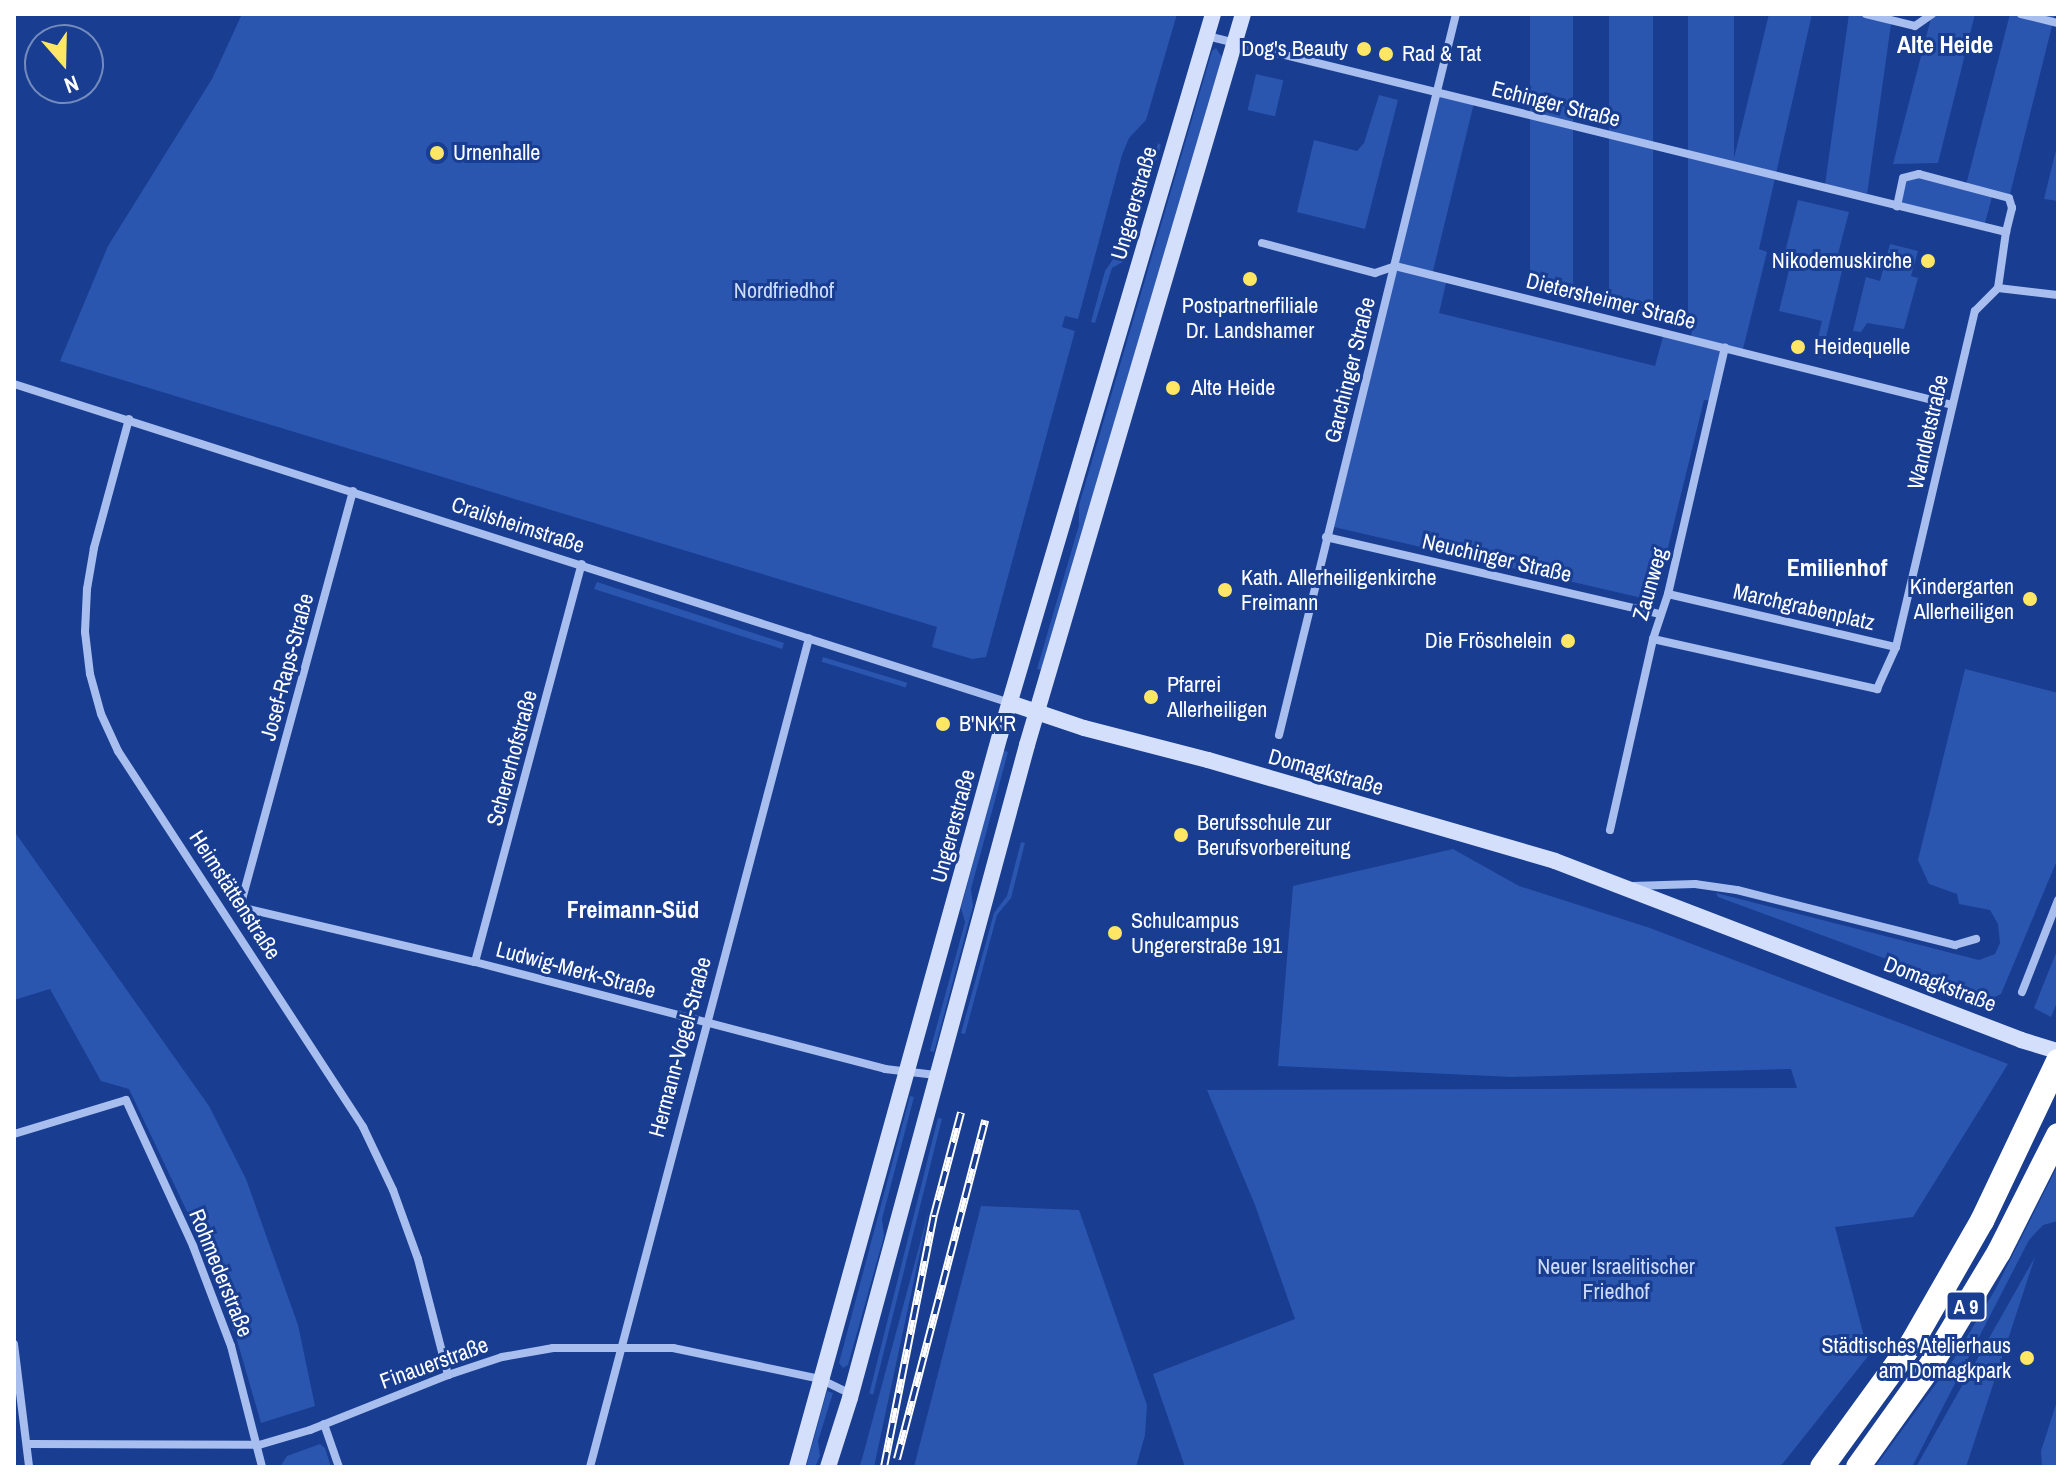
<!DOCTYPE html>
<html>
<head>
<meta charset="utf-8">
<style>
  body { margin:0 }
  #map { position:relative; width:2072px; height:1481px; overflow:hidden; background:#183d91; font-family:"Archivo Narrow",sans-serif }
  div>[style] { position:absolute }
  [style*='--x'] { left:calc(var(--x)*1px); top:calc(var(--y)*1px); width:calc(var(--w)*1px); rotate:calc(var(--a)*1deg) }
  .green>* { inset:0; background:#2b56af; transform-origin:0 0 }
  .street>* { height:8px; margin:-4px; padding:0 4px; transform-origin:4px; border-radius:4px; background:#a7beef }
  .secondary>* { height:16px; margin:-8px; padding:0 8px; transform-origin:8px; border-radius:8px; background:#d4e0fb }
  .highway>* { height:24px; margin:-12px; padding:0 12px; transform-origin:12px; border-radius:12px; background:#fff }
  .rail>* { height:8px; margin-top:-4px; transform-origin:0; background:repeating-linear-gradient(90deg,#183d91 0 15px,#fff 0 30px); box-sizing:border-box; border-block:2px solid #fff }
  .dots>* { width:22px; height:22px; translate:-50% -50%; box-sizing:border-box; border:4px solid #183d91; border-radius:50% }
  span { translate:-50% -50%; white-space:nowrap; text-align:center; line-height:1.15; -webkit-text-stroke:6px #183d91; paint-order:stroke }
  .shield-label span { padding:2px 6px; background:#183d91; border:2px solid; border-radius:6px; -webkit-text-stroke-width:0 }
  .shield-label { font-size:20px; color:#fff; font-weight:700 }
  .poi-label { font-size:22px; color:#fff }
  .right { translate:-100% -50%; text-align:right }
  .left { translate:0 -50%; text-align:left }
  .street-label { font-size:22px; color:#fff }
  .park-label { font-size:22px; color:#cddcfb }
  .neighbourhood-label { font-size:24px; color:#fff; font-weight:700 }
  .frame { position:absolute; inset:0; border:16px solid #fff; pointer-events:none }
  .north { position:absolute; left:24px; top:24px; width:80px; height:80px; box-sizing:border-box; background:#183d91; border:2px solid #748bbd; border-radius:50%; rotate:160deg; font-size:22px; font-weight:700; line-height:32px; text-align:center; color:#fff }
  .north::after { content:''; display:block; margin:auto; width:28px; height:36px; background:#ffe765; clip-path:polygon(50% 0,100% 100%,50% 72%,0 100%) }
</style>
</head>
<body>
<div id="map">
  <div class="green">
    <i style="clip-path:polygon(242px 14px,1177px 14px,1146px 120px,1129px 138px,1122px 155px,1078px 319px,1065px 316px,1062px 327px,1075px 331px,986px 657px,972px 659px,932px 647px,937px 627px,60px 361px,108px 246px,212px 79px)"></i>
    <i style="left:1530px;top:14px;width:43px;height:277px"></i>
    <i style="left:1609px;top:14px;width:44px;height:296px"></i>
    <i style="left:1688px;top:14px;width:46px;height:315px"></i>
    <i style="clip-path:polygon(1769px 14px,1812px 14px,1759px 249px,1767px 252px,1742px 353px,1725px 349px,1713px 401px,1704px 400px,1655px 601px,1334px 527px,1437px 94px,1474px 103px,1432px 275px,1447px 279px,1439px 313px,1655px 366px,1664px 333px,1690px 339px)"></i>
    <i style="left:1849px;top:14px;width:43px;height:175px;rotate:8deg"></i>
    <i style="clip-path:polygon(1932px 14px,1975px 14px,1938px 163px,1893px 164px)"></i>
    <i style="clip-path:polygon(2010px 14px,2055px 14px,2009px 198px,1993px 193px,1984px 227px,1897px 206px,1903px 178px,1919px 174px,1966px 185px)"></i>
    <i style="clip-path:polygon(1216px 48px,1222px 57px,1041px 670px,1037px 669px,1079px 525px,1079px 505px,1212px 51px)"></i>
    <i style="left:1256px;top:74px;width:28px;height:37px;rotate:13deg"></i>
    <i style="clip-path:polygon(1379px 95px,1398px 100px,1365px 229px,1297px 212px,1314px 140px,1357px 151px,1364px 143px)"></i>
    <i style="clip-path:polygon(2058px 142px,2058px 201px,2044px 199px)"></i>
    <i style="clip-path:polygon(1158px 143px,1161px 145px,1126px 260px,1112px 268px,1095px 323px,1091px 322px,1105px 271px,1133px 230px)"></i>
    <i style="clip-path:polygon(1798px 200px,1849px 212px,1834px 269px,1842px 271px,1821px 358px,1814px 356px,1822px 321px,1779px 311px,1792px 258px,1784px 256px)"></i>
    <i style="clip-path:polygon(1890px 244px,1918px 251px,1911px 276px,1918px 278px,1904px 329px,1867px 323px,1861px 332px,1853px 331px,1866px 277px,1880px 281px)"></i>
    <i style="clip-path:polygon(597px 582px,784px 643px,782px 649px,594px 589px)"></i>
    <i style="left:823px;top:657px;width:88px;height:5px;rotate:17deg"></i>
    <i style="clip-path:polygon(1965px 669px,2058px 693px,2058px 858px,2001px 994px,1992px 998px,1718px 897px,1716px 893px,1979px 960px,1995px 954px,2000px 943px,1998px 924px,1990px 910px,1959px 904px,1957px 894px,1929px 884px,1918px 860px)"></i>
    <i style="clip-path:polygon(1003px 750px,1008px 752px,971px 889px,973px 906px,934px 1052px,930px 1051px,965px 922px,961px 908px)"></i>
    <i style="clip-path:polygon(14px 831px,209px 1106px,246px 1179px,298px 1325px,315px 1406px,261px 1423px,237px 1340px,200px 1239px,129px 1089px,101px 1081px,50px 989px,14px 1000px)"></i>
    <i style="clip-path:polygon(1021px 842px,1025px 843px,1011px 898px,997px 915px,965px 1034px,961px 1033px,994px 913px,1007px 896px)"></i>
    <i style="clip-path:polygon(1453px 849px,1519px 886px,1650px 928px,2008px 1064px,1913px 1217px,1835px 1227px,1869px 1355px,1780px 1467px,1185px 1467px,1153px 1374px,1295px 1319px,1255px 1205px,1207px 1090px,1797px 1088px,1791px 1069px,1512px 1077px,1278px 1066px,1293px 886px)"></i>
    <i style="clip-path:polygon(2058px 948px,2058px 1000px,2051px 1017px,2034px 1008px)"></i>
    <i style="clip-path:polygon(910px 1096px,914px 1097px,882px 1219px,884px 1236px,848px 1365px,843px 1368px,839px 1363px)"></i>
    <i style="left:938px;top:1118px;width:4px;height:284px;rotate:14deg"></i>
    <i style="clip-path:polygon(2058px 1165px,2058px 1221px,2043px 1225px,2029px 1240px,1912px 1467px,1875px 1467px,1952px 1362px,1995px 1290px)"></i>
    <i style="clip-path:polygon(981px 1206px,1079px 1210px,1147px 1405px,1145px 1435px,1136px 1467px,914px 1467px)"></i>
    <i style="clip-path:polygon(929px 1210px,874px 1467px,859px 1467px,862px 1459px)"></i>
    <i style="clip-path:polygon(2035px 1257px,1966px 1467px,1916px 1467px)"></i>
    <i style="clip-path:polygon(827px 1391px,833px 1393px,818px 1441px,820px 1456px,815px 1467px,806px 1467px)"></i>
    <i style="clip-path:polygon(2058px 1398px,2058px 1467px,2046px 1467px,2042px 1466px,2041px 1451px)"></i>
    <i style="clip-path:polygon(320px 1444px,325px 1448px,331px 1467px,280px 1467px,287px 1456px)"></i>
  </div>
  <div class="street">
    <i style="--x:1866;--y:14;--w:50;--a:13.8"></i>
    <i style="--x:1915;--y:26;--w:21;--a:-35"></i>
    <i style="--x:2021;--y:14;--w:38;--a:14"></i>
    <i style="--x:1207;--y:36;--w:823;--a:13.78"></i>
    <i style="--x:2006;--y:232;--w:25;--a:-76"></i>
    <i style="--x:2012;--y:208;--w:10;--a:-107"></i>
    <i style="--x:2009;--y:198;--w:93;--a:-165.1"></i>
    <i style="--x:1919;--y:174;--w:16;--a:166"></i>
    <i style="--x:1903;--y:178;--w:29;--a:102"></i>
    <i style="--x:1262;--y:243;--w:117;--a:14.9"></i>
    <i style="--x:1375;--y:273;--w:21;--a:-19"></i>
    <i style="--x:1395;--y:266;--w:574;--a:14.01"></i>
    <i style="--x:1998;--y:288;--w:60;--a:6.7"></i>
    <i style="--x:14;--y:384;--w:1046;--a:17.76"></i>
    <i style="--x:129;--y:419;--w:134;--a:105.2"></i>
    <i style="--x:94;--y:548;--w:42;--a:99.7"></i>
    <i style="--x:87;--y:589;--w:43;--a:92.7"></i>
    <i style="--x:85;--y:632;--w:42;--a:83.2"></i>
    <i style="--x:90;--y:674;--w:41;--a:74.6"></i>
    <i style="--x:101;--y:714;--w:41;--a:65.3"></i>
    <i style="--x:118;--y:751;--w:449;--a:56.9"></i>
    <i style="--x:363;--y:1127;--w:70;--a:64.5"></i>
    <i style="--x:393;--y:1190;--w:73;--a:70.1"></i>
    <i style="--x:418;--y:1259;--w:120;--a:75.5"></i>
    <i style="--x:353;--y:491;--w:431;--a:105.2"></i>
    <i style="--x:240;--y:907;--w:241;--a:13.2"></i>
    <i style="--x:475;--y:962;--w:424;--a:14.6"></i>
    <i style="--x:885;--y:1069;--w:51;--a:6.7"></i>
    <i style="--x:1326;--y:537;--w:343;--a:13"></i>
    <i style="--x:1668;--y:594;--w:234;--a:13.1"></i>
    <i style="--x:1653;--y:639;--w:230;--a:12.6"></i>
    <i style="--x:1877;--y:689;--w:46;--a:-65.7"></i>
    <i style="--x:1896;--y:647;--w:345;--a:-76.8"></i>
    <i style="--x:1975;--y:311;--w:33;--a:-45"></i>
    <i style="--x:1998;--y:288;--w:57;--a:-81.9"></i>
    <i style="--x:1279;--y:735;--w:742;--a:-76.21"></i>
    <i style="--x:1610;--y:830;--w:196;--a:-77.3"></i>
    <i style="--x:1653;--y:639;--w:47;--a:-71.6"></i>
    <i style="--x:1668;--y:594;--w:253;--a:-77"></i>
    <i style="--x:1632;--y:886;--w:63;--a:-1.8"></i>
    <i style="--x:1695;--y:884;--w:42;--a:8.1"></i>
    <i style="--x:1737;--y:890;--w:225;--a:14.2"></i>
    <i style="--x:1955;--y:945;--w:22;--a:-16"></i>
    <i style="--x:475;--y:962;--w:412;--a:-75"></i>
    <i style="--x:2022;--y:992;--w:99;--a:-68.6"></i>
    <i style="--x:14;--y:1134;--w:117;--a:-16.9"></i>
    <i style="--x:126;--y:1100;--w:161;--a:65.3"></i>
    <i style="--x:193;--y:1246;--w:107;--a:69.2"></i>
    <i style="--x:231;--y:1346;--w:125;--a:75.6"></i>
    <i style="--x:14;--y:1344;--w:124;--a:83"></i>
    <i style="--x:324;--y:1424;--w:46;--a:70.8"></i>
    <i style="--x:29;--y:1444;--w:230;--a:0.2"></i>
    <i style="--x:259;--y:1445;--w:53;--a:-16.4"></i>
    <i style="--x:310;--y:1430;--w:149;--a:-21.7"></i>
    <i style="--x:448;--y:1375;--w:57;--a:-18.4"></i>
    <i style="--x:502;--y:1357;--w:52;--a:-10"></i>
    <i style="--x:553;--y:1348;--w:120;--a:0"></i>
    <i style="--x:673;--y:1348;--w:150;--a:11.9"></i>
    <i style="--x:820;--y:1379;--w:34;--a:26"></i>
    <i style="--x:590;--y:1467;--w:857;--a:-75.2"></i>
  </div>
  <div class="secondary">
    <i style="--x:1010;--y:703;--w:78;--a:18.7"></i>
    <i style="--x:1084;--y:728;--w:128;--a:14.5"></i>
    <i style="--x:1208;--y:760;--w:361;--a:16.2"></i>
    <i style="--x:1555;--y:861;--w:499;--a:21"></i>
    <i style="--x:2021;--y:1040;--w:39;--a:17"></i>
    <i style="--x:797;--y:1467;--w:760;--a:-74.5"></i>
    <i style="--x:1000;--y:735;--w:752;--a:-73.54"></i>
    <i style="--x:828;--y:1467;--w:72;--a:-72.3"></i>
    <i style="--x:850;--y:1398;--w:677;--a:-74.83"></i>
    <i style="--x:1027;--y:745;--w:762;--a:-73.54"></i>
  </div>
  <div class="highway">
    <i style="--x:1822;--y:1467;--w:153;--a:-54"></i>
    <i style="--x:1912;--y:1343;--w:141;--a:-60.2"></i>
    <i style="--x:1982;--y:1221;--w:177;--a:-64.6"></i>
    <i style="--x:1858;--y:1467;--w:122;--a:-54.4"></i>
    <i style="--x:1929;--y:1368;--w:135;--a:-58.9"></i>
    <i style="--x:1999;--y:1252;--w:131;--a:-63.2"></i>
  </div>
  <div class="rail">
    <i style="--x:897;--y:1459;--w:350;--a:-75.4"></i>
    <i style="--x:884;--y:1467;--w:257;--a:-78.8"></i>
    <i style="--x:934;--y:1215;--w:106;--a:-75.2"></i>
  </div>
  <div class="dots">
    <i style="left:1364px;top:49px;background:#ffe765"></i>
    <i style="left:1386px;top:54px;background:#ffe765"></i>
    <i style="left:437px;top:153px;background:#ffe765"></i>
    <i style="left:1928px;top:261px;background:#ffe765"></i>
    <i style="left:1250px;top:279px;background:#ffe765"></i>
    <i style="left:1798px;top:347px;background:#ffe765"></i>
    <i style="left:1173px;top:388px;background:#ffe765"></i>
    <i style="left:1225px;top:590px;background:#ffe765"></i>
    <i style="left:2030px;top:599px;background:#ffe765"></i>
    <i style="left:1568px;top:641px;background:#ffe765"></i>
    <i style="left:1151px;top:697px;background:#ffe765"></i>
    <i style="left:943px;top:724px;background:#ffe765"></i>
    <i style="left:1181px;top:835px;background:#ffe765"></i>
    <i style="left:1115px;top:933px;background:#ffe765"></i>
    <i style="left:2027px;top:1358px;background:#ffe765"></i>
  </div>
  <div class="shield-label">
    <span style="left:1966px;top:1306px">A 9</span>
  </div>
  <div class="poi-label">
    <span class="right" style="left:1348px;top:49px">Dog's Beauty</span>
    <span class="left" style="left:1402px;top:54px">Rad &amp; Tat</span>
    <span class="left" style="left:453px;top:153px">Urnenhalle</span>
    <span class="right" style="left:1912px;top:261px">Nikodemuskirche</span>
    <span style="left:1250px;top:318px">Postpartnerfiliale<br>Dr. Landshamer</span>
    <span class="left" style="left:1814px;top:347px">Heidequelle</span>
    <span class="left" style="left:1191px;top:388px">Alte Heide</span>
    <span class="left" style="left:1241px;top:590px">Kath. Allerheiligenkirche<br>Freimann</span>
    <span class="right" style="left:2014px;top:599px">Kindergarten<br>Allerheiligen</span>
    <span class="right" style="left:1552px;top:641px">Die Fröschelein</span>
    <span class="left" style="left:1167px;top:697px">Pfarrei<br>Allerheiligen</span>
    <span class="left" style="left:959px;top:724px">B'NK'R</span>
    <span class="left" style="left:1197px;top:835px">Berufsschule zur<br>Berufsvorbereitung</span>
    <span class="left" style="left:1131px;top:933px">Schulcampus<br>Ungererstraße 191</span>
    <span class="right" style="left:2011px;top:1358px">Städtisches Atelierhaus<br>am Domagkpark</span>
  </div>
  <div class="street-label">
    <span style="left:1556px;top:104px;rotate:14deg">Echinger Straße</span>
    <span style="left:1134px;top:203px;rotate:-74deg">Ungererstraße</span>
    <span style="left:1611px;top:301px;rotate:14deg">Dietersheimer Straße</span>
    <span style="left:1350px;top:370px;rotate:-76deg">Garchinger Straße</span>
    <span style="left:1928px;top:432px;rotate:-77deg">Wandletstraße</span>
    <span style="left:518px;top:525px;rotate:18deg">Crailsheimstraße</span>
    <span style="left:1497px;top:558px;rotate:13deg">Neuchinger Straße</span>
    <span style="left:1650px;top:584px;rotate:-74deg">Zaunweg</span>
    <span style="left:1804px;top:607px;rotate:13deg">Marchgrabenplatz</span>
    <span style="left:287px;top:667px;rotate:-75deg">Josef-Raps-Straße</span>
    <span style="left:512px;top:758px;rotate:-75deg">Schererhofstraße</span>
    <span style="left:1326px;top:772px;rotate:16deg">Domagkstraße</span>
    <span style="left:953px;top:826px;rotate:-75deg">Ungererstraße</span>
    <span style="left:235px;top:895px;rotate:57deg">Heimstättenstraße</span>
    <span style="left:576px;top:970px;rotate:15deg">Ludwig-Merk-Straße</span>
    <span style="left:1940px;top:984px;rotate:21deg">Domagkstraße</span>
    <span style="left:680px;top:1047px;rotate:-75deg">Hermann-Vogel-Straße</span>
    <span style="left:221px;top:1273px;rotate:68deg">Rohmederstraße</span>
    <span style="left:434px;top:1363px;rotate:-20deg">Finauerstraße</span>
  </div>
  <div class="park-label">
    <span style="left:784px;top:291px">Nordfriedhof</span>
    <span style="left:1616px;top:1279px">Neuer Israelitischer<br>Friedhof</span>
  </div>
  <div class="neighbourhood-label">
    <span style="left:1945px;top:45px">Alte Heide</span>
    <span style="left:1837px;top:568px">Emilienhof</span>
    <span style="left:633px;top:910px">Freimann-Süd</span>
  </div>
  <div class="frame"></div>
  <div class="north">N</div>
</div>
</body>
</html>
